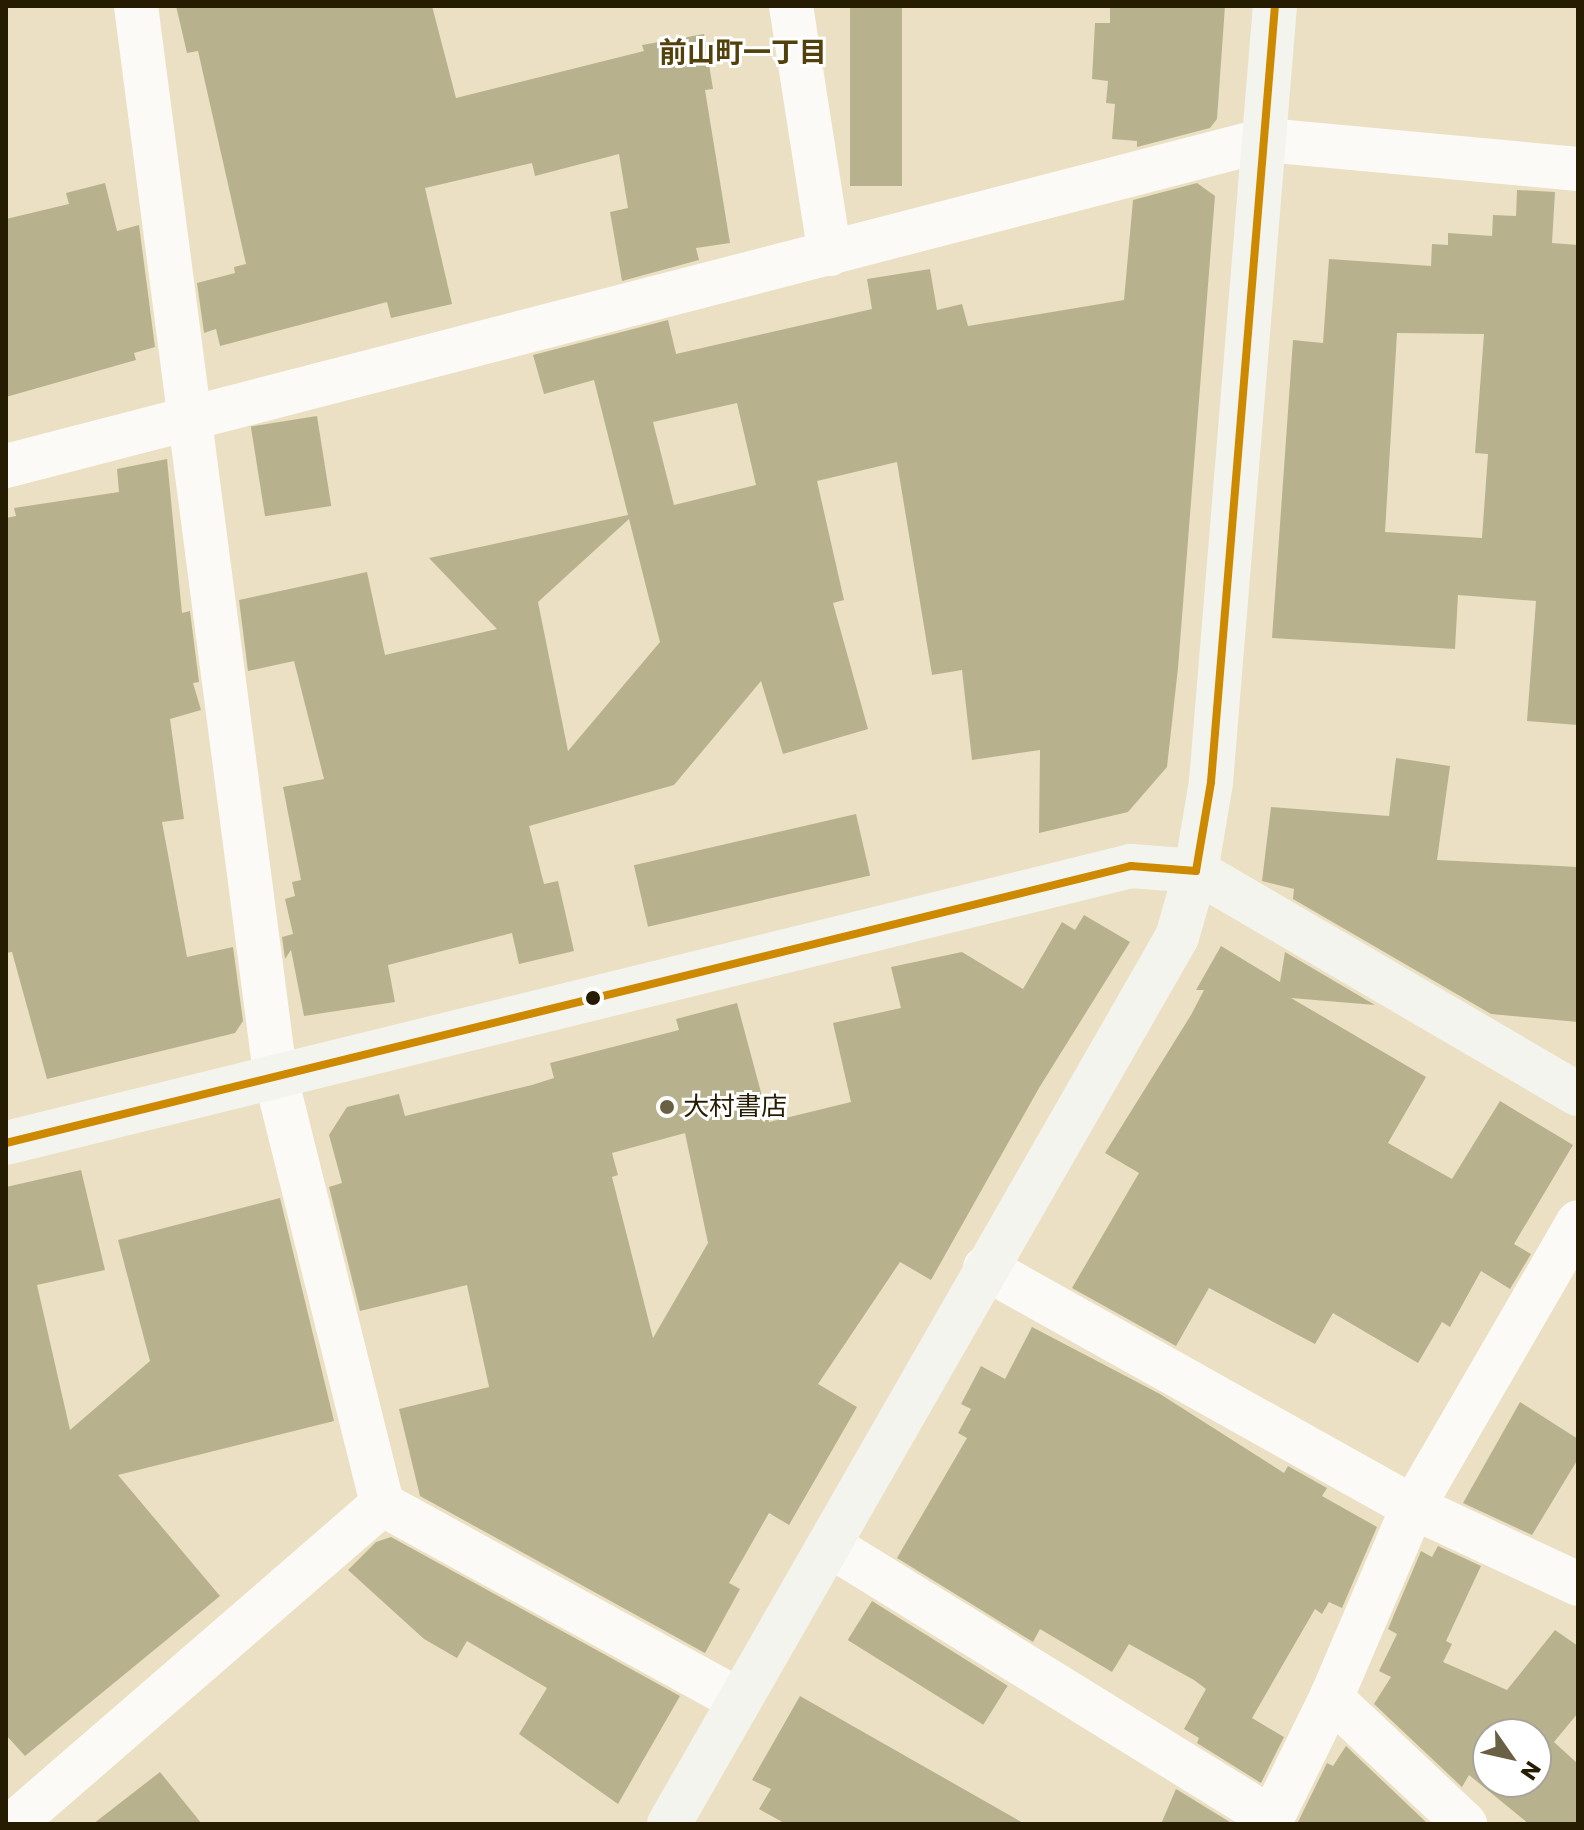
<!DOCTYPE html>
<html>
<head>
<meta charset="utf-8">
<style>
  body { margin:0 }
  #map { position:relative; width:1584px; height:1830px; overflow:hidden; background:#ebe0c3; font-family:Poppins,"Noto Sans JP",sans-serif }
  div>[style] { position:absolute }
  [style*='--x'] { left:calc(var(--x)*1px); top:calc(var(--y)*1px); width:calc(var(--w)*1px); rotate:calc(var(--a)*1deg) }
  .building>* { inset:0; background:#b7b28d; transform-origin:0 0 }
  .street>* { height:44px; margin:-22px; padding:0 22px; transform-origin:22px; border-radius:22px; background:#fcfaf6 }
  .secondary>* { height:44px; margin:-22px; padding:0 22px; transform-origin:22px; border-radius:22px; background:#f4f4ee }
  .bus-1>* { height:8px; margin:-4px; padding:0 4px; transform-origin:4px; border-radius:4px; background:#cd8a00 }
  .dots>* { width:22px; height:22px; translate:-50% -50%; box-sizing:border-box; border:4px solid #fff; border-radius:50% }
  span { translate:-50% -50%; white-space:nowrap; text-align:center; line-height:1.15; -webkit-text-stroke:6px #fff; paint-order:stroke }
  .poi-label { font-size:26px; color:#251c01 }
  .left { translate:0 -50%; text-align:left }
  .neighbourhood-label { font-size:28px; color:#53410b; font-weight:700 }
  .frame { position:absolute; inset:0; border:8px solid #251c01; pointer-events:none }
  .north { position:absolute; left:1472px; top:1718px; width:80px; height:80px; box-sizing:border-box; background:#fff; border:2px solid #a8a499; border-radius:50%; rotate:124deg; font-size:22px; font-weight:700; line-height:32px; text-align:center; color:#251c01 }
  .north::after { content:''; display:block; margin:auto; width:28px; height:36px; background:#6a6145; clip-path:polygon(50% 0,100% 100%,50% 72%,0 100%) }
</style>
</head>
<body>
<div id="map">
  <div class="building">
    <i style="clip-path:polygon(176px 6px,432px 6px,456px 98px,644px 51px,642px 45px,704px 34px,713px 89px,705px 90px,730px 243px,696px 248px,699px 260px,622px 281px,610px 212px,628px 208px,619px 154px,535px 176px,532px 163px,425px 188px,452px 304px,391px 318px,387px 302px,220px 346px,216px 329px,204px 333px,197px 283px,235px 273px,234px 267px,246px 264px,198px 51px,187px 53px)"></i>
    <i style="left:850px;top:6px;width:52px;height:180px"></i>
    <i style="clip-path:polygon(1110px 6px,1225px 6px,1217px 119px,1210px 128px,1137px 147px,1137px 141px,1112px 139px,1115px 104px,1106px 103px,1108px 81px,1092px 79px,1095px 23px,1110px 23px)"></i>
    <i style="clip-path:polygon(105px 183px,117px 231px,139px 225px,155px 347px,134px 353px,136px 360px,6px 397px,6px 219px,69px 204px,66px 193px)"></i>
    <i style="clip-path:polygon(evenodd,1197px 183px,1215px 196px,1178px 668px,1167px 767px,1128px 812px,1039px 833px,1040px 750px,972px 760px,962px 670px,932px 675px,897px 462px,817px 481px,844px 600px,833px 603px,868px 729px,783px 754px,761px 681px,674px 785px,529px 826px,544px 884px,558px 881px,574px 951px,519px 964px,512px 933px,388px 965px,395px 1002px,304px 1016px,291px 950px,285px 959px,282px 937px,293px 934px,285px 899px,295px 896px,292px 882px,301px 880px,283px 787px,324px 779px,294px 661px,248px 671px,239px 600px,367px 572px,385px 655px,497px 629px,429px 558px,628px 515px,594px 380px,544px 394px,533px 355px,668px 320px,676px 354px,872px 309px,867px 279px,930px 269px,937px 310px,962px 304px,968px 326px,1124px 300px,1133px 200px,1197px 183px,737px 403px,756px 485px,674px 505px,653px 422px,737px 403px,1197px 183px,629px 519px,660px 642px,568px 751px,538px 602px,629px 519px)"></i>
    <i style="clip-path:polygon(evenodd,1517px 190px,1555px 192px,1552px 243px,1578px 245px,1578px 725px,1527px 721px,1536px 601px,1458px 595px,1455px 649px,1272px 638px,1293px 340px,1323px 343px,1329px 259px,1431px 266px,1432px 244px,1448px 245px,1448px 233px,1492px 236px,1493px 215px,1516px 216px,1517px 190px,1397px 333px,1484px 334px,1475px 453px,1488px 454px,1482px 538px,1385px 532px,1397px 333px)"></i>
    <i style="left:317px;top:416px;width:91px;height:67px;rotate:81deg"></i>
    <i style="clip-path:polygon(167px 459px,182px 613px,190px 611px,199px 682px,193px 683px,201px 710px,170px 719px,184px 819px,162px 822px,187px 957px,233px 947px,243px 1021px,235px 1033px,47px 1079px,12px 952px,6px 953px,6px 518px,16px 516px,14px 508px,119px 492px,117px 469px)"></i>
    <i style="clip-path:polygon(1396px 758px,1450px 766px,1437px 860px,1578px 867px,1578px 1022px,1491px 1014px,1293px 899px,1294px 889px,1262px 881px,1271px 807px,1389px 816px)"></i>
    <i style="left:856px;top:814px;width:63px;height:228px;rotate:77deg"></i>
    <i style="clip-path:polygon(evenodd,1084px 915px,1130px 942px,1039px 1088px,931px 1280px,900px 1262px,818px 1384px,857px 1407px,789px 1525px,769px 1513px,729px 1583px,740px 1589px,705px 1653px,420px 1496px,399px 1409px,489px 1387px,467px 1285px,360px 1311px,329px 1187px,342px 1183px,329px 1135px,347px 1107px,399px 1094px,405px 1116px,532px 1085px,554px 1078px,550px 1063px,679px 1030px,676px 1019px,737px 1003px,769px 1122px,851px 1102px,833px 1023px,901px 1008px,891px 967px,962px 952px,1023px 989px,1062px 922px,1075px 930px,1084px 915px,685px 1133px,708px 1243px,653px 1338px,612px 1177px,618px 1175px,612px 1153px,685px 1133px)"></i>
    <i style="clip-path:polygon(1221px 946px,1280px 982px,1285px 952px,1375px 1005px,1291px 998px,1426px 1077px,1388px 1143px,1452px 1179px,1500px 1101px,1573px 1145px,1514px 1244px,1531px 1254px,1510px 1289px,1481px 1271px,1450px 1327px,1442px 1322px,1418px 1363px,1333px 1313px,1315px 1344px,1209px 1288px,1176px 1346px,1072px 1288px,1139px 1173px,1105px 1153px,1191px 1015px,1204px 990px,1196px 990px)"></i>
    <i style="clip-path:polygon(81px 1170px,105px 1270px,37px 1285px,70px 1430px,150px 1361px,118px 1240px,280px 1198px,334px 1421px,118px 1475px,220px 1596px,25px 1756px,6px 1735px,6px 1187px)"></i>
    <i style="clip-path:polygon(1032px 1327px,1160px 1394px,1284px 1473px,1288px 1466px,1327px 1488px,1322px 1496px,1377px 1527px,1342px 1608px,1329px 1602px,1322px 1614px,1315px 1609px,1252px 1718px,1284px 1737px,1261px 1783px,1197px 1743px,1199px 1738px,1184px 1729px,1206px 1689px,1194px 1680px,1129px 1644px,1112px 1672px,1040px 1629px,1033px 1642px,897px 1558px,967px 1438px,958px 1433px,971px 1409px,961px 1404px,981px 1366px,1005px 1379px)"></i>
    <i style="clip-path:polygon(1520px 1402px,1578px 1439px,1578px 1459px,1532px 1535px,1463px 1503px)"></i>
    <i style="clip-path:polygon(391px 1537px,680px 1696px,618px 1804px,519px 1734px,547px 1688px,467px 1641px,457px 1658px,424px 1639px,348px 1570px,376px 1542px)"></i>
    <i style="clip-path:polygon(evenodd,1438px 1546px,1481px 1566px,1446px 1641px,1452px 1644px,1443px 1662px,1507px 1690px,1555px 1630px,1578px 1646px,1578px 1713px,1554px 1742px,1578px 1764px,1578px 1824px,1529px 1824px,1469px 1775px,1462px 1787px,1374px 1704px,1391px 1677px,1379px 1671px,1397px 1634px,1388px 1629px,1421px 1551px,1432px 1557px,1438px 1546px,1488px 1734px,1536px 1734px,1536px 1782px,1488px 1782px,1488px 1734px)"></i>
    <i style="left:872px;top:1601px;width:160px;height:46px;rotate:32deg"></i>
    <i style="clip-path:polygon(800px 1696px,1025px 1824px,786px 1824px,759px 1809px,771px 1789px,752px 1780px)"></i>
    <i style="clip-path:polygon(1346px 1746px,1428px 1824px,1297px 1824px,1327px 1763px,1333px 1766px)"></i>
    <i style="clip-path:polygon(160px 1772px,202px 1824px,93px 1824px)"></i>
    <i style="clip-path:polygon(1176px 1789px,1233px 1824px,1161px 1824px)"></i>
  </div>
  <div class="street">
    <i style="--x:136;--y:6;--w:1077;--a:82.58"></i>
    <i style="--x:275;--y:1074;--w:443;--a:76"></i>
    <i style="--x:382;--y:1504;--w:407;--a:28.8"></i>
    <i style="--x:791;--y:6;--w:251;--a:81.1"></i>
    <i style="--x:6;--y:466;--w:1301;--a:-14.52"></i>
    <i style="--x:1265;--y:140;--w:314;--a:5.3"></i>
    <i style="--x:985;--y:1268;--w:490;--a:29.2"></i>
    <i style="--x:1413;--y:1507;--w:182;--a:25"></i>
    <i style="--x:829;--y:1545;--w:520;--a:31.7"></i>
    <i style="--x:1331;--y:1698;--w:184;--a:43.2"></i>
    <i style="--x:13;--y:1824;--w:488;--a:-40.9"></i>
    <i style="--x:1269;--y:1824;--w:140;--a:-63.8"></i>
    <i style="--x:1331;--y:1698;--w:208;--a:-66.8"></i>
    <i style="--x:1413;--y:1507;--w:329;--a:-59.9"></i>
  </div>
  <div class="secondary">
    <i style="--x:6;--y:1143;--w:1159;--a:-13.83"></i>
    <i style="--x:1131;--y:866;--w:65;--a:4.4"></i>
    <i style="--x:1196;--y:871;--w:442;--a:30.3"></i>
    <i style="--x:669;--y:1824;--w:1022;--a:-60.2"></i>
    <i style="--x:1177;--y:937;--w:69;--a:-73.9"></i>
    <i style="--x:1196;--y:871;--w:90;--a:-80.4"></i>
    <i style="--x:1211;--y:782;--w:779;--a:-85.29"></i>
  </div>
  <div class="bus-1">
    <i style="--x:1196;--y:871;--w:90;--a:-80.4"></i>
    <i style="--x:1211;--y:782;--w:779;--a:-85.29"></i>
    <i style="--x:6;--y:1143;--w:1159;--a:-13.83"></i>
    <i style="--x:1131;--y:866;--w:65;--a:4.4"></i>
  </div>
  <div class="dots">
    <i style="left:593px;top:998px;background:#251c01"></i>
    <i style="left:667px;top:1107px;background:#6a6145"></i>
  </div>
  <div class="poi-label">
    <span class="left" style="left:683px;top:1107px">大村書店</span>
  </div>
  <div class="neighbourhood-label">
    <span style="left:743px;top:53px">前山町一丁目</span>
  </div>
  <div class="frame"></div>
  <div class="north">N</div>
</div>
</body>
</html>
